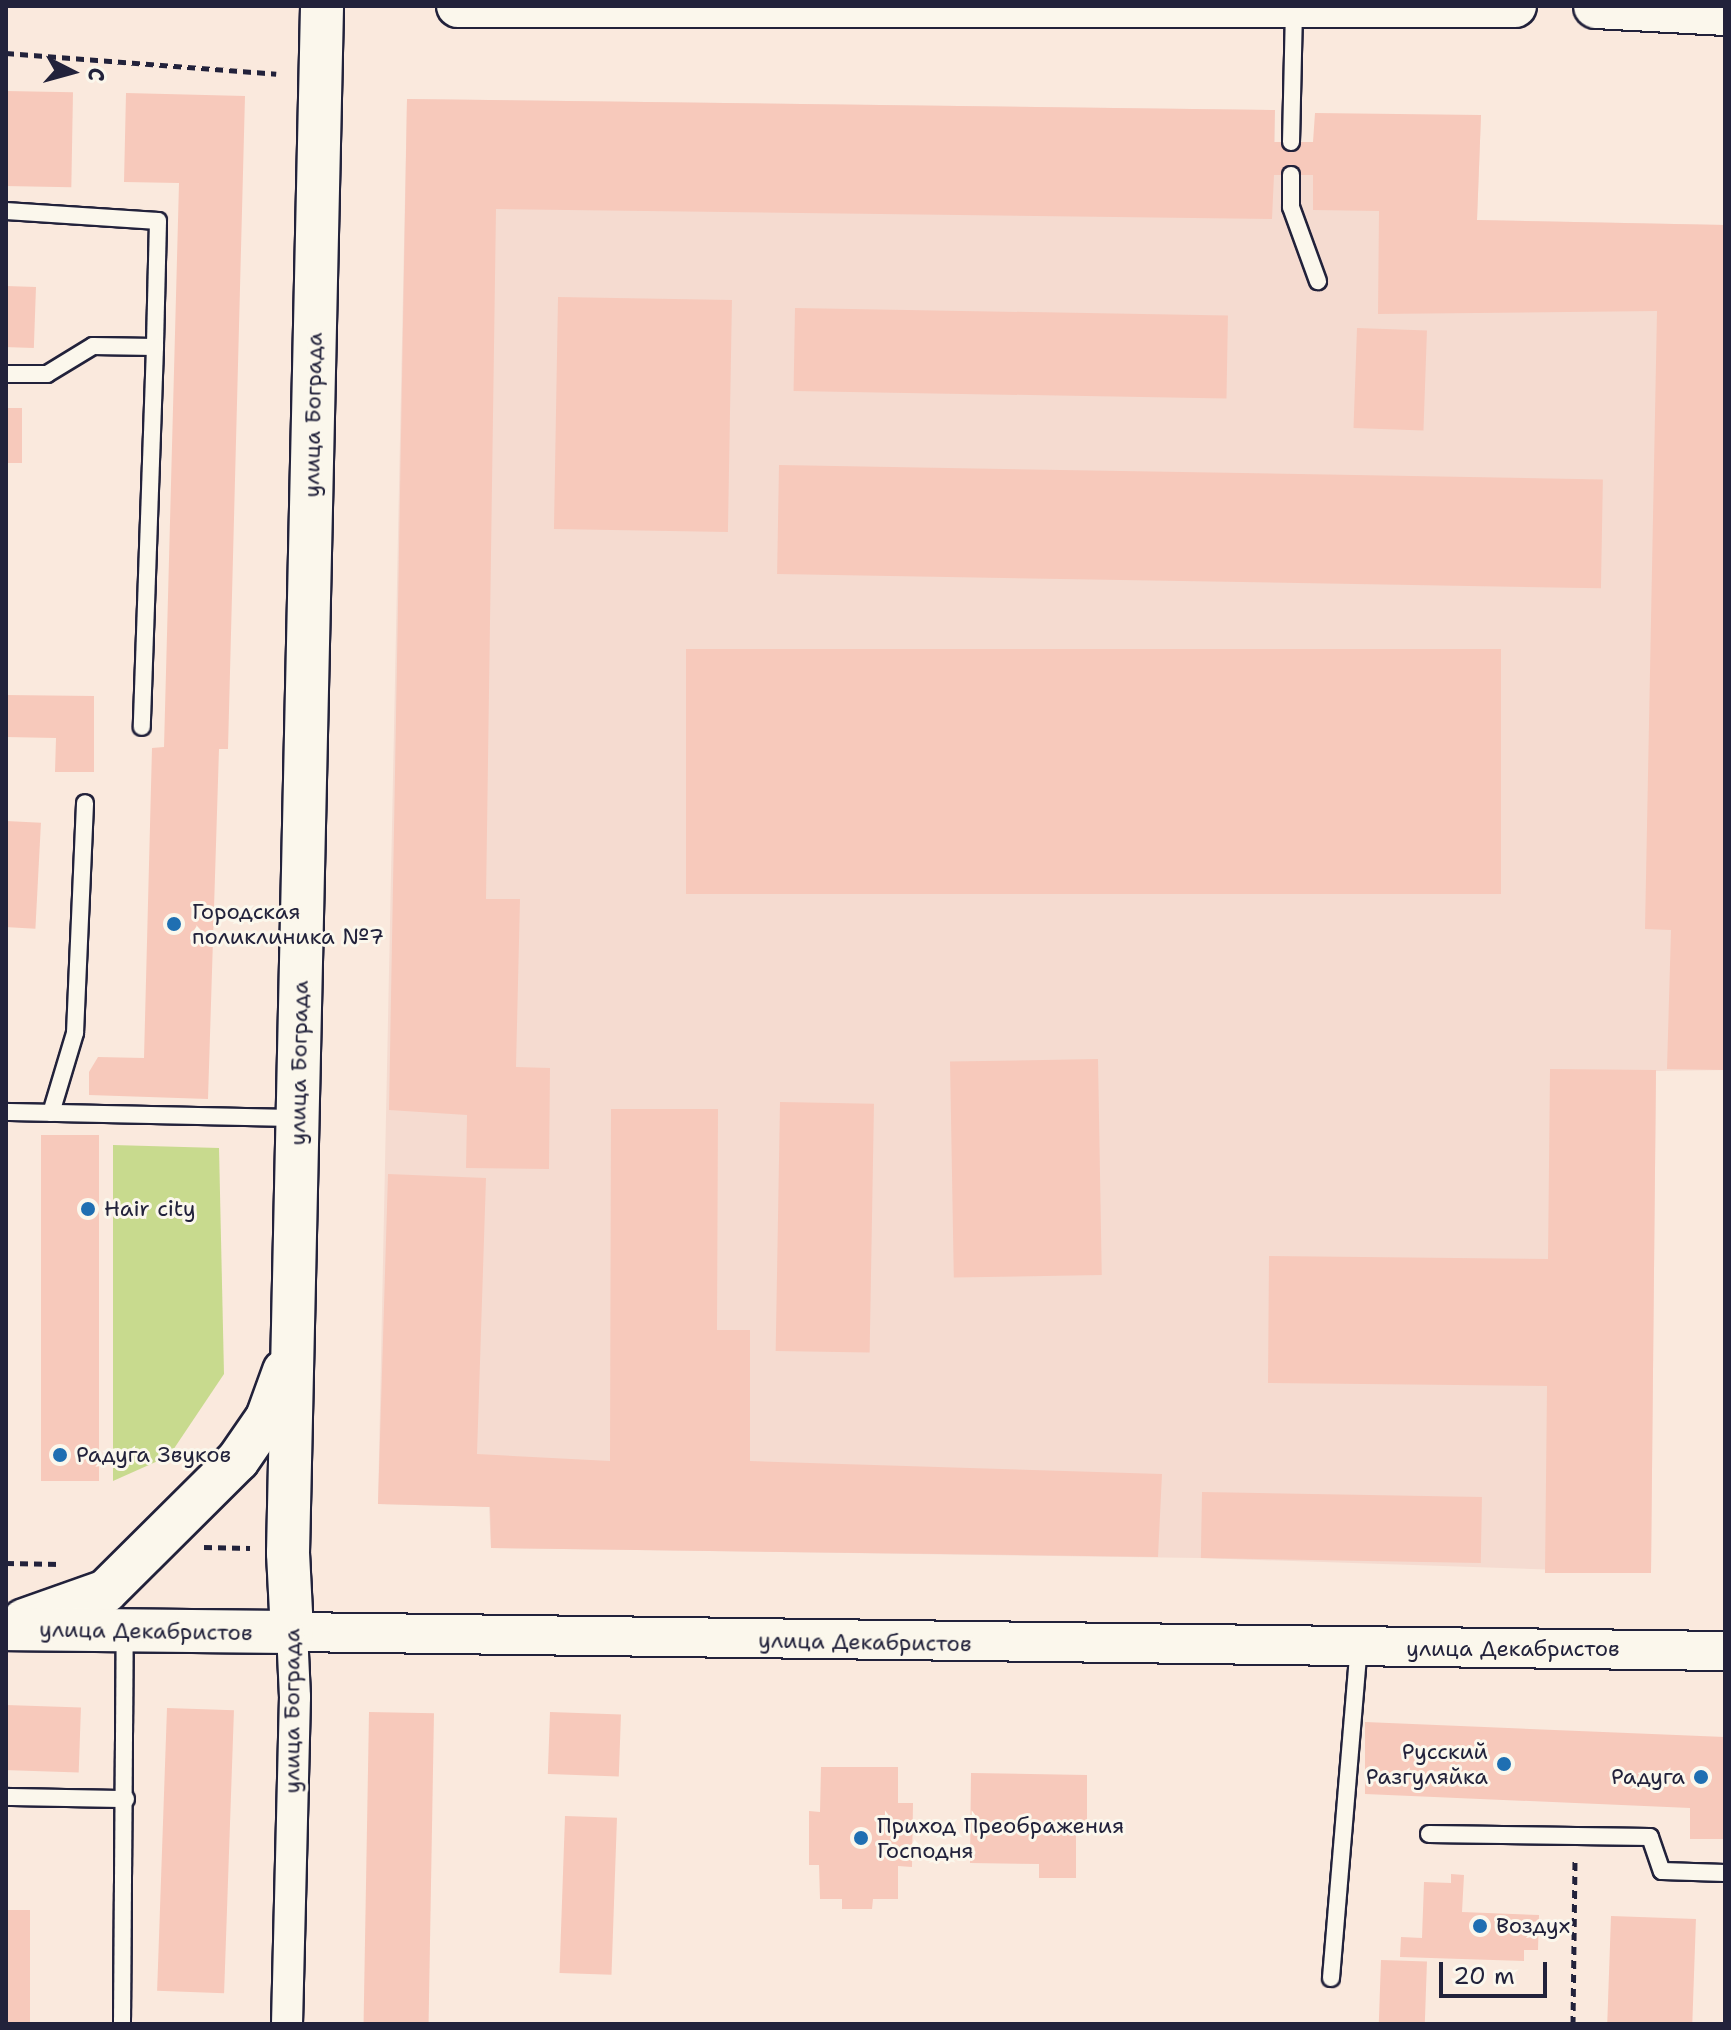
<!DOCTYPE html>
<html>
<head>
<meta charset="utf-8">
<style>
  body { margin:0 }
  #map { position:relative; width:1731px; height:2030px; overflow:hidden; background:#fae9dd; font-family:"Shantell Sans",sans-serif }
  div>[style] { position:absolute }
  [style*='--x'] { left:calc(var(--x)*1px); top:calc(var(--y)*1px); width:calc(var(--w)*1px); rotate:calc(var(--a)*1deg) }
  .built>* { inset:0; background:#f5dbd0 }
  .green>* { inset:0; background:#c8da8e }
  .building>* { inset:0; background:#f7c9bb; transform-origin:0 0 }
  .path>* { height:5px; margin-top:-2.5px; transform-origin:0; background:repeating-linear-gradient(90deg,#22223b 0 8px,transparent 0 14px) }
  .roads { filter:drop-shadow(2px 0 #22223b) drop-shadow(-2px 0 #22223b) drop-shadow(0 2px #22223b) drop-shadow(0 -2px #22223b) }
  .service>* { height:16px; margin:-8px; padding:0 8px; transform-origin:8px; border-radius:8px; background:#fbf7ec }
  .minor>* { height:30px; margin:-15px; padding:0 15px; transform-origin:15px; border-radius:15px; background:#fbf7ec }
  .tertiary>* { height:38px; margin:-19px; padding:0 19px; transform-origin:19px; border-radius:19px; background:#fbf7ec }
  .secondary>* { height:42px; margin:-21px; padding:0 21px; transform-origin:21px; border-radius:21px; background:#fbf7ec }
  .primary>* { height:44px; margin:-22px; padding:0 22px; transform-origin:22px; border-radius:22px; background:#fbf7ec }
  .dots>* { width:22px; height:22px; translate:-50% -50%; box-sizing:border-box; border:4px solid #fbf7ec; border-radius:50% }
  span { translate:-50% -50%; white-space:nowrap; text-align:center; line-height:1.15; -webkit-text-stroke:6px #fbf7ec; paint-order:stroke }
  .street-label { font-size:22px; color:#22223b }
  .poi-label { font-size:22px; color:#22223b }
  .left { translate:0 -50%; text-align:left }
  .right { translate:-100% -50%; text-align:right }
  .frame { position:absolute; inset:0; border:8px solid #22223b; pointer-events:none }
  .north { position:absolute; left:32px; top:32px; width:80px; height:80px; -webkit-text-stroke:6px #fbf7ec; paint-order:stroke; rotate:96deg; font-size:22px; font-weight:700; line-height:32px; text-align:center; color:#22223b }
  .north::after { content:''; display:block; margin:auto; width:28px; height:36px; background:#22223b; clip-path:polygon(50% 0,100% 100%,50% 72%,0 100%) }
  .scale { position:absolute; left:1439px; top:1962px; width:108px; height:36px; box-sizing:border-box; border:4px solid #22223b; border-top:0; padding-left:10px; font-size:24px; line-height:28px; white-space:nowrap; color:#22223b; -webkit-text-stroke:6px #fbf7ec; paint-order:stroke }
</style>
</head>
<body>
<div id="map">
  <div class="built">
    <i style="clip-path:polygon(407px 99px,1275px 110px,1275px 142px,1313px 142px,1481px 115px,1477px 220px,1725px 225px,1725px 1070px,1656px 1071px,1651px 1573px,1200px 1558px,491px 1548px,489px 1507px,378px 1504px)"></i>
  </div>
  <div class="green">
    <i style="clip-path:polygon(113px 1145px,219px 1148px,224px 1374px,169px 1456px,113px 1481px)"></i>
  </div>
  <div class="building">
    <i style="left:6px;top:91px;width:67px;height:95px;rotate:1deg"></i>
    <i style="clip-path:polygon(126px 93px,245px 96px,228px 749px,219px 749px,208px 1099px,89px 1095px,89px 1072px,98px 1057px,144px 1058px,152px 748px,164px 747px,179px 183px,124px 182px)"></i>
    <i style="clip-path:polygon(407px 99px,1275px 110px,1274px 142px,1313px 142px,1315px 113px,1481px 115px,1477px 220px,1725px 225px,1725px 1070px,1667px 1069px,1671px 930px,1645px 929px,1657px 311px,1378px 314px,1379px 211px,1313px 210px,1313px 175px,1274px 175px,1272px 219px,496px 209px,486px 899px,520px 899px,516px 1067px,550px 1068px,549px 1169px,466px 1168px,467px 1115px,389px 1110px)"></i>
    <i style="left:6px;top:286px;width:30px;height:61px;rotate:2deg"></i>
    <i style="left:558px;top:297px;width:174px;height:232px;rotate:1deg"></i>
    <i style="left:795px;top:308px;width:433px;height:83px;rotate:1deg"></i>
    <i style="left:1357px;top:328px;width:70px;height:100px;rotate:2deg"></i>
    <i style="left:6px;top:408px;width:16px;height:55px"></i>
    <i style="left:779px;top:465px;width:824px;height:109px;rotate:1deg"></i>
    <i style="left:686px;top:649px;width:815px;height:245px"></i>
    <i style="clip-path:polygon(6px 695px,94px 696px,94px 772px,55px 772px,56px 738px,6px 737px)"></i>
    <i style="left:6px;top:821px;width:35px;height:106px;rotate:3deg"></i>
    <i style="left:1098px;top:1059px;width:216px;height:148px;rotate:89deg"></i>
    <i style="clip-path:polygon(1550px 1069px,1656px 1070px,1651px 1573px,1545px 1573px,1547px 1386px,1268px 1383px,1269px 1256px,1548px 1259px)"></i>
    <i style="left:780px;top:1102px;width:94px;height:249px;rotate:1deg"></i>
    <i style="clip-path:polygon(611px 1109px,718px 1109px,717px 1330px,750px 1330px,750px 1461px,1162px 1474px,1158px 1557px,491px 1548px,490px 1507px,378px 1504px,388px 1174px,486px 1178px,477px 1454px,610px 1461px)"></i>
    <i style="left:99px;top:1135px;width:346px;height:58px;rotate:90deg"></i>
    <i style="left:1202px;top:1492px;width:280px;height:66px;rotate:1deg"></i>
    <i style="left:6px;top:1705px;width:75px;height:65px;rotate:2deg"></i>
    <i style="left:167px;top:1708px;width:67px;height:283px;rotate:2deg"></i>
    <i style="left:369px;top:1712px;width:65px;height:312px;rotate:1deg"></i>
    <i style="left:550px;top:1712px;width:71px;height:62px;rotate:2deg"></i>
    <i style="clip-path:polygon(1365px 1722px,1725px 1737px,1725px 1839px,1690px 1839px,1690px 1808px,1365px 1794px)"></i>
    <i style="clip-path:polygon(821px 1767px,898px 1767px,898px 1803px,913px 1803px,912px 1867px,898px 1866px,898px 1899px,873px 1899px,872px 1909px,842px 1909px,842px 1899px,820px 1899px,819px 1865px,809px 1865px,809px 1811px,820px 1812px)"></i>
    <i style="clip-path:polygon(971px 1773px,1087px 1775px,1087px 1821px,1076px 1821px,1076px 1878px,1039px 1878px,1039px 1864px,970px 1863px)"></i>
    <i style="left:565px;top:1816px;width:52px;height:157px;rotate:2deg"></i>
    <i style="clip-path:polygon(1451px 1874px,1464px 1875px,1462px 1912px,1539px 1915px,1538px 1950px,1524px 1950px,1524px 1961px,1400px 1957px,1401px 1937px,1422px 1938px,1424px 1882px,1451px 1883px)"></i>
    <i style="left:6px;top:1910px;width:24px;height:114px"></i>
    <i style="left:1611px;top:1916px;width:85px;height:108px;rotate:2deg"></i>
    <i style="left:1381px;top:1960px;width:46px;height:64px;rotate:2deg"></i>
  </div>
  <div class="path">
    <i style="--x:6;--y:53;--w:271;--a:4.4"></i>
    <i style="--x:204;--y:1547;--w:46;--a:1.2"></i>
    <i style="--x:6;--y:1563;--w:55;--a:1"></i>
    <i style="--x:1573;--y:2024;--w:163;--a:-89.3"></i>
  </div>
  <div class="roads">
    <div class="service">
      <i style="--x:1291;--y:142;--w:134;--a:-88.7"></i>
      <i style="--x:1291;--y:175;--w:32;--a:90"></i>
      <i style="--x:1291;--y:207;--w:79;--a:70"></i>
      <i style="--x:6;--y:211;--w:152;--a:3.8"></i>
      <i style="--x:158;--y:221;--w:126;--a:91.4"></i>
      <i style="--x:6;--y:374;--w:41;--a:0"></i>
      <i style="--x:47;--y:374;--w:54;--a:-31.3"></i>
      <i style="--x:93;--y:346;--w:62;--a:0.9"></i>
      <i style="--x:155;--y:347;--w:380;--a:92"></i>
      <i style="--x:6;--y:1112;--w:290;--a:1.2"></i>
      <i style="--x:51;--y:1113;--w:84;--a:-73.3"></i>
      <i style="--x:75;--y:1033;--w:230;--a:-87.5"></i>
      <i style="--x:6;--y:1797;--w:120;--a:1"></i>
      <i style="--x:1429;--y:1834;--w:221;--a:0.8"></i>
      <i style="--x:1650;--y:1837;--w:36;--a:71"></i>
      <i style="--x:1662;--y:1871;--w:63;--a:1.8"></i>
      <i style="--x:1331;--y:1978;--w:331;--a:-85.2"></i>
      <i style="--x:122;--y:2024;--w:392;--a:-89.6"></i>
    </div>
    <div class="minor">
      <i style="--x:287;--y:2024;--w:327;--a:-88.6"></i>
      <i style="--x:295;--y:1697;--w:65;--a:-92.6"></i>
    </div>
    <div class="tertiary">
      <i style="--x:292;--y:1632;--w:1433;--a:0.76"></i>
    </div>
    <div class="secondary">
      <i style="--x:458;--y:6;--w:1057;--a:0"></i>
      <i style="--x:24;--y:1620;--w:87;--a:-19.5"></i>
      <i style="--x:106;--y:1591;--w:186;--a:-44.8"></i>
      <i style="--x:238;--y:1460;--w:51;--a:-55.4"></i>
      <i style="--x:267;--y:1418;--w:50;--a:-70.1"></i>
      <i style="--x:6;--y:1629;--w:286;--a:0.6"></i>
      <i style="--x:292;--y:1632;--w:79;--a:-92.9"></i>
      <i style="--x:288;--y:1553;--w:1547;--a:-88.74"></i>
    </div>
    <div class="primary">
      <i style="--x:1596;--y:6;--w:129;--a:3.1"></i>
    </div>
  </div>
  <div class="dots">
    <i style="left:174px;top:924px;background:#1f6fb2"></i>
    <i style="left:88px;top:1209px;background:#1f6fb2"></i>
    <i style="left:60px;top:1455px;background:#1f6fb2"></i>
    <i style="left:1504px;top:1764px;background:#1f6fb2"></i>
    <i style="left:1701px;top:1777px;background:#1f6fb2"></i>
    <i style="left:861px;top:1838px;background:#1f6fb2"></i>
    <i style="left:1480px;top:1926px;background:#1f6fb2"></i>
  </div>
  <div class="street-label">
    <span style="left:313px;top:415px;rotate:-89deg">улица Бограда</span>
    <span style="left:299px;top:1063px;rotate:-89deg">улица Бограда</span>
    <span style="left:146px;top:1631px;rotate:1deg">улица Декабристов</span>
    <span style="left:865px;top:1642px;rotate:1deg">улица Декабристов</span>
    <span style="left:1513px;top:1649px">улица Декабристов</span>
    <span style="left:292px;top:1711px;rotate:-90deg">улица Бограда</span>
  </div>
  <div class="poi-label">
    <span class="left" style="left:192px;top:924px">Городская<br>поликлиника №7</span>
    <span class="left" style="left:104px;top:1209px">Hair city</span>
    <span class="left" style="left:76px;top:1455px">Радуга Звуков</span>
    <span class="right" style="left:1488px;top:1764px">Русский<br>Разгуляйка</span>
    <span class="right" style="left:1685px;top:1777px">Радуга</span>
    <span class="left" style="left:877px;top:1838px">Приход Преображения<br>Господня</span>
    <span class="left" style="left:1496px;top:1926px">Воздух</span>
  </div>
  <div class="frame"></div>
  <div class="north">С</div>
  <div class="scale">20 m</div>
</div>
</body>
</html>
